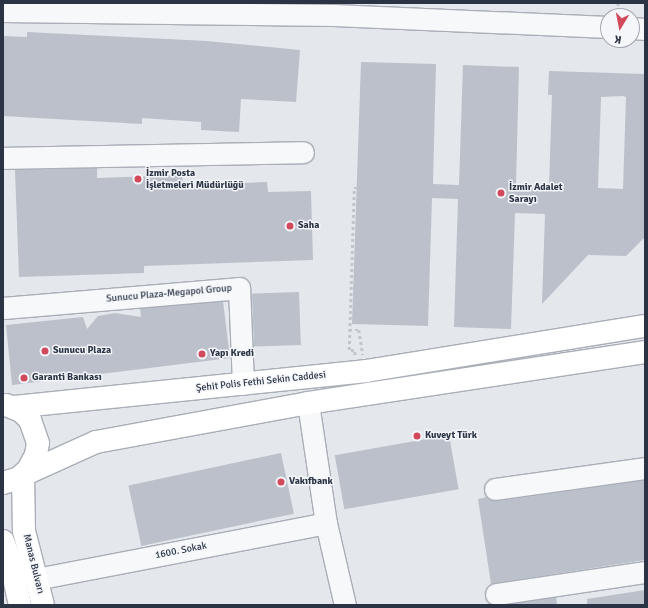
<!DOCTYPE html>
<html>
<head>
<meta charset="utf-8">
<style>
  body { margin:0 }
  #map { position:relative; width:648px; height:608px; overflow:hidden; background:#e4e7ec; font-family:Signika,sans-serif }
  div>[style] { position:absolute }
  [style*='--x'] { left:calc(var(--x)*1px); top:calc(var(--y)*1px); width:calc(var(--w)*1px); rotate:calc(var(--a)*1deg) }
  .building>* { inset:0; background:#bbc0ca; transform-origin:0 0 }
  .path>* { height:2.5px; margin-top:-1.25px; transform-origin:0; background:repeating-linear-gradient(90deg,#c2c5cb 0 3px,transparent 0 6px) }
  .roads { filter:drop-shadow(1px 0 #a9aeb7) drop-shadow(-1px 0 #a9aeb7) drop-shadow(0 1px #a9aeb7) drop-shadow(0 -1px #a9aeb7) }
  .minor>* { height:21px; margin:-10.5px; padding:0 10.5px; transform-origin:10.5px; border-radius:10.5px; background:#f7f8fa }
  .major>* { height:22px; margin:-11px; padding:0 11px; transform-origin:11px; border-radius:11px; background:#fff }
  .dots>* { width:11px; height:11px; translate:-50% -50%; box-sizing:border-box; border:2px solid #f4f6f9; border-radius:50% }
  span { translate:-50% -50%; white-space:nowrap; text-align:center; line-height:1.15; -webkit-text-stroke:3px #f4f6f9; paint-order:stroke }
  .poi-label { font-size:10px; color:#2b3445; font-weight:700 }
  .left { translate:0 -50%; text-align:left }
  .street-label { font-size:10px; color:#2b3445 }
  .frame { position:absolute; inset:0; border:4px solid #2b3445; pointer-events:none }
  .north { position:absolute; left:600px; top:8px; width:40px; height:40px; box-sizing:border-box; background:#f4f6f9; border:1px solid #a4a8b1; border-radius:50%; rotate:190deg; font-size:11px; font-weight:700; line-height:16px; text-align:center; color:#2b3445 }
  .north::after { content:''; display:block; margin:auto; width:14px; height:18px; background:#d1495b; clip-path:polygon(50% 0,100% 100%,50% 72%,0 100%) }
</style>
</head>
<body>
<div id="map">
  <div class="building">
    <i style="clip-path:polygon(27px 32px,207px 41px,300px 50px,296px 102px,241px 99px,239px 132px,201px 130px,201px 122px,142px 118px,142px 124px,3px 116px,3px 36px,27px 37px)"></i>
    <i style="clip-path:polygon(evenodd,361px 62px,436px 64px,433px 184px,459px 185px,463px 65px,519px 67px,516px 185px,549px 186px,552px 95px,548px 95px,549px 71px,645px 74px,645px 237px,626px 256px,588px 255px,542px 304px,545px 214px,515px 213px,511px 329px,454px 327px,458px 199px,432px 198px,428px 326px,352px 324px,361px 62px,623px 96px,626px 97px,623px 189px,598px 188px,601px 97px,623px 96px)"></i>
    <i style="clip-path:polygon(97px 168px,97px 178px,182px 175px,183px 185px,267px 182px,268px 192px,311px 191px,313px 260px,144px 266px,144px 273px,19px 277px,15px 170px)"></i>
    <i style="left:299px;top:292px;width:53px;height:47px;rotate:88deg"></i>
    <i style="clip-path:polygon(223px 301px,230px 358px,12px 385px,6px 325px,83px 317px,87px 329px,98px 316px,115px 313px,141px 317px,140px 308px)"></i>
    <i style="left:449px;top:435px;width:55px;height:116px;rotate:80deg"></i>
    <i style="left:281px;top:453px;width:62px;height:156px;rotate:78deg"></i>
    <i style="clip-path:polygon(645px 480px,645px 560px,491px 584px,478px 499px,487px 497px,497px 501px)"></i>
    <i style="clip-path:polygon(645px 590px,645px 605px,587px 605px,587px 599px)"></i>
    <i style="clip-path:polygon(556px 597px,557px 605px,504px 605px)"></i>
  </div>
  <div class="path">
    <i style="--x:617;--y:12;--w:9;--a:-84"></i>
    <i style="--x:349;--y:330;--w:10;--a:0"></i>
    <i style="--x:359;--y:330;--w:25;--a:81"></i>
    <i style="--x:355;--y:355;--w:4;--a:-104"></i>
    <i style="--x:354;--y:351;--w:5;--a:-169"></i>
    <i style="--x:349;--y:350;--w:162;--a:-88.2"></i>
    <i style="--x:354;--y:188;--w:3;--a:0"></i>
  </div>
  <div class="roads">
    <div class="minor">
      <i style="--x:3;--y:11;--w:331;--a:0.7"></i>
      <i style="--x:334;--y:15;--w:274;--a:2.5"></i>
      <i style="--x:632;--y:28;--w:13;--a:4"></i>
      <i style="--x:3;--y:158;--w:300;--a:-1.1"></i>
      <i style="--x:3;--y:308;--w:237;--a:-4.8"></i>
      <i style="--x:239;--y:288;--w:96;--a:87.6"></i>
      <i style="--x:308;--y:403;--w:121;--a:81.5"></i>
      <i style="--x:326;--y:523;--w:84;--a:77"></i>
      <i style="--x:495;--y:489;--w:151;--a:-8"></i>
      <i style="--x:36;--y:579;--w:295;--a:-10.9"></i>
      <i style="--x:496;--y:594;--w:151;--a:-8.4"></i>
    </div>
    <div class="major">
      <i style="--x:13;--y:407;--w:355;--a:-5.8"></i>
      <i style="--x:366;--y:371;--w:283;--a:-9.2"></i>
      <i style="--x:23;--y:475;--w:80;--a:-24.3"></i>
      <i style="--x:96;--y:442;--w:216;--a:-10.4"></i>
      <i style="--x:308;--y:403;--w:341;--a:-8.6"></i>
      <i style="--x:23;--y:475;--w:56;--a:89"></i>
      <i style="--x:24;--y:531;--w:76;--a:75.6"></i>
      <i style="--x:3;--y:483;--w:17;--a:-17"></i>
      <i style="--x:19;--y:478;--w:12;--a:-42"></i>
      <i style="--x:28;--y:470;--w:17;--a:-62"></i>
      <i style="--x:36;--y:455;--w:12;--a:-81"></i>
      <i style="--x:38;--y:443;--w:24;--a:-109"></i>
      <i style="--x:30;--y:420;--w:13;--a:-135"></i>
      <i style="--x:21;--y:411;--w:16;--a:-158"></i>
      <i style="--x:3;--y:541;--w:20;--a:70"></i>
      <i style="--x:10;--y:560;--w:46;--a:77.5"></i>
    </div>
  </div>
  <div class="dots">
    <i style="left:138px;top:179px;background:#d1495b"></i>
    <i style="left:501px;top:193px;background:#d1495b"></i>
    <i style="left:290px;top:226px;background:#d1495b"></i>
    <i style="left:45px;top:351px;background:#d1495b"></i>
    <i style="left:202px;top:354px;background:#d1495b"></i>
    <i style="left:24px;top:378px;background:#d1495b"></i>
    <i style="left:417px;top:436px;background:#d1495b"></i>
    <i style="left:281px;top:482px;background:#d1495b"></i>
  </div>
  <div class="poi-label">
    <span class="left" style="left:146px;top:179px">İzmir Posta<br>İşletmeleri Müdürlüğü</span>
    <span class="left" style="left:509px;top:193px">İzmir Adalet<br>Sarayı</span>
    <span class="left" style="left:298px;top:226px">Saha</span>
    <span class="left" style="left:53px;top:351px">Sunucu Plaza</span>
    <span class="left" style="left:210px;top:354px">Yapı Kredi</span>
    <span class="left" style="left:32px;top:378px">Garanti Bankası</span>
    <span class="left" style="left:425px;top:436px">Kuveyt Türk</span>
    <span class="left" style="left:289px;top:482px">Vakıfbank</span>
  </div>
  <div class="street-label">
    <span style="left:169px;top:294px;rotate:-5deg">Sunucu Plaza-Megapol Group</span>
    <span style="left:261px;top:382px;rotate:-6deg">Şehit Polis Fethi Sekin Caddesi</span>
    <span style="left:181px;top:551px;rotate:-11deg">1600. Sokak</span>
    <span style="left:33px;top:564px;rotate:76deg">Manas Bulvarı</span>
  </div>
  <div class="frame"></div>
  <div class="north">K</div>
</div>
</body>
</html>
